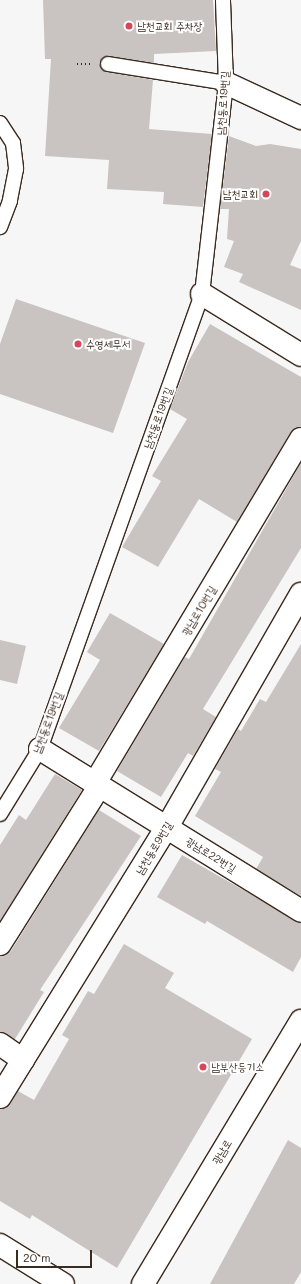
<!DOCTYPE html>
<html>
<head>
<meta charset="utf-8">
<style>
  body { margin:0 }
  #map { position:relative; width:301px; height:1284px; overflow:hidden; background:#f7f6f6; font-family:Mali,"Poor Story",sans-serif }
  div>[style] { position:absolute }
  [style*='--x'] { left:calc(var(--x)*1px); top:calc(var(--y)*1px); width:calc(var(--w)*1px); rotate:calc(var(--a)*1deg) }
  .building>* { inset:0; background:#c9c3c1 }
  .path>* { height:2.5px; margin-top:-1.25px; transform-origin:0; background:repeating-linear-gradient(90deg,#3b2a1e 0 1px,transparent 0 4px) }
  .roads { filter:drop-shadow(1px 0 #3b2a1e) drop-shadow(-1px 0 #3b2a1e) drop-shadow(0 1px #3b2a1e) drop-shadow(0 -1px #3b2a1e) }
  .lane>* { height:14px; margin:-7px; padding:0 7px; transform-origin:7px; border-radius:7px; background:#fff }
  .street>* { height:22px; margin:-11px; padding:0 11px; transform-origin:11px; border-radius:11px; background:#fff }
  .secondary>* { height:22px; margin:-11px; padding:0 11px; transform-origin:11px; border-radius:11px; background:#fff }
  .dots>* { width:11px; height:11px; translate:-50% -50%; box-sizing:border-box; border:2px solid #fff; border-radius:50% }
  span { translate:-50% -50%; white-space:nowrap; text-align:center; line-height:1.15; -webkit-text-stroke:4px #fff; paint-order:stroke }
  .poi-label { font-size:11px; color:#3b2a1e }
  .left { translate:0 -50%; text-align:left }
  .right { translate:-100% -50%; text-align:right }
  .street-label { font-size:11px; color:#3b2a1e }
  .scale { position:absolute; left:16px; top:1250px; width:76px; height:18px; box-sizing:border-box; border:2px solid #3b2a1e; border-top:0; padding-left:5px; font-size:12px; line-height:14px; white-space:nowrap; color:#3b2a1e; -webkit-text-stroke:3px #fff; paint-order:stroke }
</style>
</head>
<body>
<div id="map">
  <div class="building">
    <i style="clip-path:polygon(43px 0,213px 0,216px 51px,154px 54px,154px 63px,109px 56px,100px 63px,106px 72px,153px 80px,149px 129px,212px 134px,203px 207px,163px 204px,164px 192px,107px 189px,109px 160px,45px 156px,51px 59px,45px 59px)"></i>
    <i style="clip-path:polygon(229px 136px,256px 146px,270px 144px,301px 149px,301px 241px,290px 265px,301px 269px,301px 310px,239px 282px,243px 274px,224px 267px,234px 241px,227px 239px,229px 209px,220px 209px)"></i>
    <i style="clip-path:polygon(16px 299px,145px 343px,113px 433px,0 394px,0 344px)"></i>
    <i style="clip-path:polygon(210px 324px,301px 377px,301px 427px,290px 433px,237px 522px,199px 499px,158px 567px,122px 547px,161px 481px,152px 476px,187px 419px,170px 409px,188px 362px)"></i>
    <i style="clip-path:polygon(301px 463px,301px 548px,203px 709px,216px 717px,193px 756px,188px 753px,161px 797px,117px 771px,185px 657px,189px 659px)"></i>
    <i style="clip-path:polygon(110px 613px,164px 644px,99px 751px,59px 728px,100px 660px,87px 652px)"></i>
    <i style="clip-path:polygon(0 640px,26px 646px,17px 684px,0 680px)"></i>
    <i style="clip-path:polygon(301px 644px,301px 896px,256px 869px,263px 857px,195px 816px,221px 772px,215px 769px,238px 729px,241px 731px,260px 699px,266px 702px)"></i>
    <i style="clip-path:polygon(55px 774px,82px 790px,0 921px,0 845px,19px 815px,26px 820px)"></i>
    <i style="clip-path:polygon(99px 810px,141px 836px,40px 990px,44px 992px,15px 1039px,0 1032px,0 956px,11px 951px)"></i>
    <i style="clip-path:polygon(182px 855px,301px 923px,301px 957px,293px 972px,207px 921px,205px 924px,157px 897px)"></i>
    <i style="clip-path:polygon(124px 944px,174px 973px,165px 988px,252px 1039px,117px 1268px,32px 1215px,30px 1219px,0 1201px,0 1109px,10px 1104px,18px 1091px,34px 1100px,69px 1039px,62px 1035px,88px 991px,94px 994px)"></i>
    <i style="clip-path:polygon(288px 1140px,301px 1148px,301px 1272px,294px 1284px,210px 1284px)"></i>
  </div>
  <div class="path">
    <i style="--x:77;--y:64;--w:13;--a:0"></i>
  </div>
  <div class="roads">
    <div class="lane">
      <i style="--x:108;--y:64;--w:120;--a:9.1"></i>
      <i style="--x:0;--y:123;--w:24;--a:57"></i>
      <i style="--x:13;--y:143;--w:26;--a:83"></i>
      <i style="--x:16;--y:169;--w:33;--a:101"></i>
      <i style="--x:10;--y:201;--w:28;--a:111"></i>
      <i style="--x:0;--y:814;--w:76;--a:-58.4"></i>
      <i style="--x:40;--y:749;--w:483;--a:-70.4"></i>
      <i style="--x:202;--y:294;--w:212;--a:-83.5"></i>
      <i style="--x:226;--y:83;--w:83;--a:-92.1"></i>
    </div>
    <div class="street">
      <i style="--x:226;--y:83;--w:83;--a:25"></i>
      <i style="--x:202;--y:294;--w:116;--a:31.6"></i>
      <i style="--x:40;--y:749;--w:307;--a:31.8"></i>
      <i style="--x:95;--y:783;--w:401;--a:-59.1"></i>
      <i style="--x:0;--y:944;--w:188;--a:-57.8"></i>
      <i style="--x:0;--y:1044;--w:28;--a:35"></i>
      <i style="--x:0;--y:1097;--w:317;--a:-58.3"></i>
      <i style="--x:167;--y:827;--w:269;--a:-60.1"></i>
    </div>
    <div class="secondary">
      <i style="--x:0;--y:1245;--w:74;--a:31.8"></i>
      <i style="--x:143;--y:1284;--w:307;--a:-59"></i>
    </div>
  </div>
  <div class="dots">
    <i style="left:129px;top:26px;background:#d1495b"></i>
    <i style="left:266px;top:194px;background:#d1495b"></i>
    <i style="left:78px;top:344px;background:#d1495b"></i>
    <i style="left:203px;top:1067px;background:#d1495b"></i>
  </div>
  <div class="poi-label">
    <span class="left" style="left:137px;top:26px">남천교회 주차장</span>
    <span class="right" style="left:258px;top:194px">남천교회</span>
    <span class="left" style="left:86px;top:344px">수영세무서</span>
    <span class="left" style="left:211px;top:1067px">남부산등기소</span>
  </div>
  <div class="street-label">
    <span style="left:223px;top:103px;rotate:-86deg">남천동로19번길</span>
    <span style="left:158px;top:418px;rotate:-70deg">남천동로19번길</span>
    <span style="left:199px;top:611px;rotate:-59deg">광남로10번길</span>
    <span style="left:48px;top:723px;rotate:-69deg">남천동로19번길</span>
    <span style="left:154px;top:848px;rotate:-59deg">남천동로9번길</span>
    <span style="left:211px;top:855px;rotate:32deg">광남로22번길</span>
    <span style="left:222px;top:1152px;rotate:-59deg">광남로</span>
  </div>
  <div class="scale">20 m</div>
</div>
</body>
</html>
